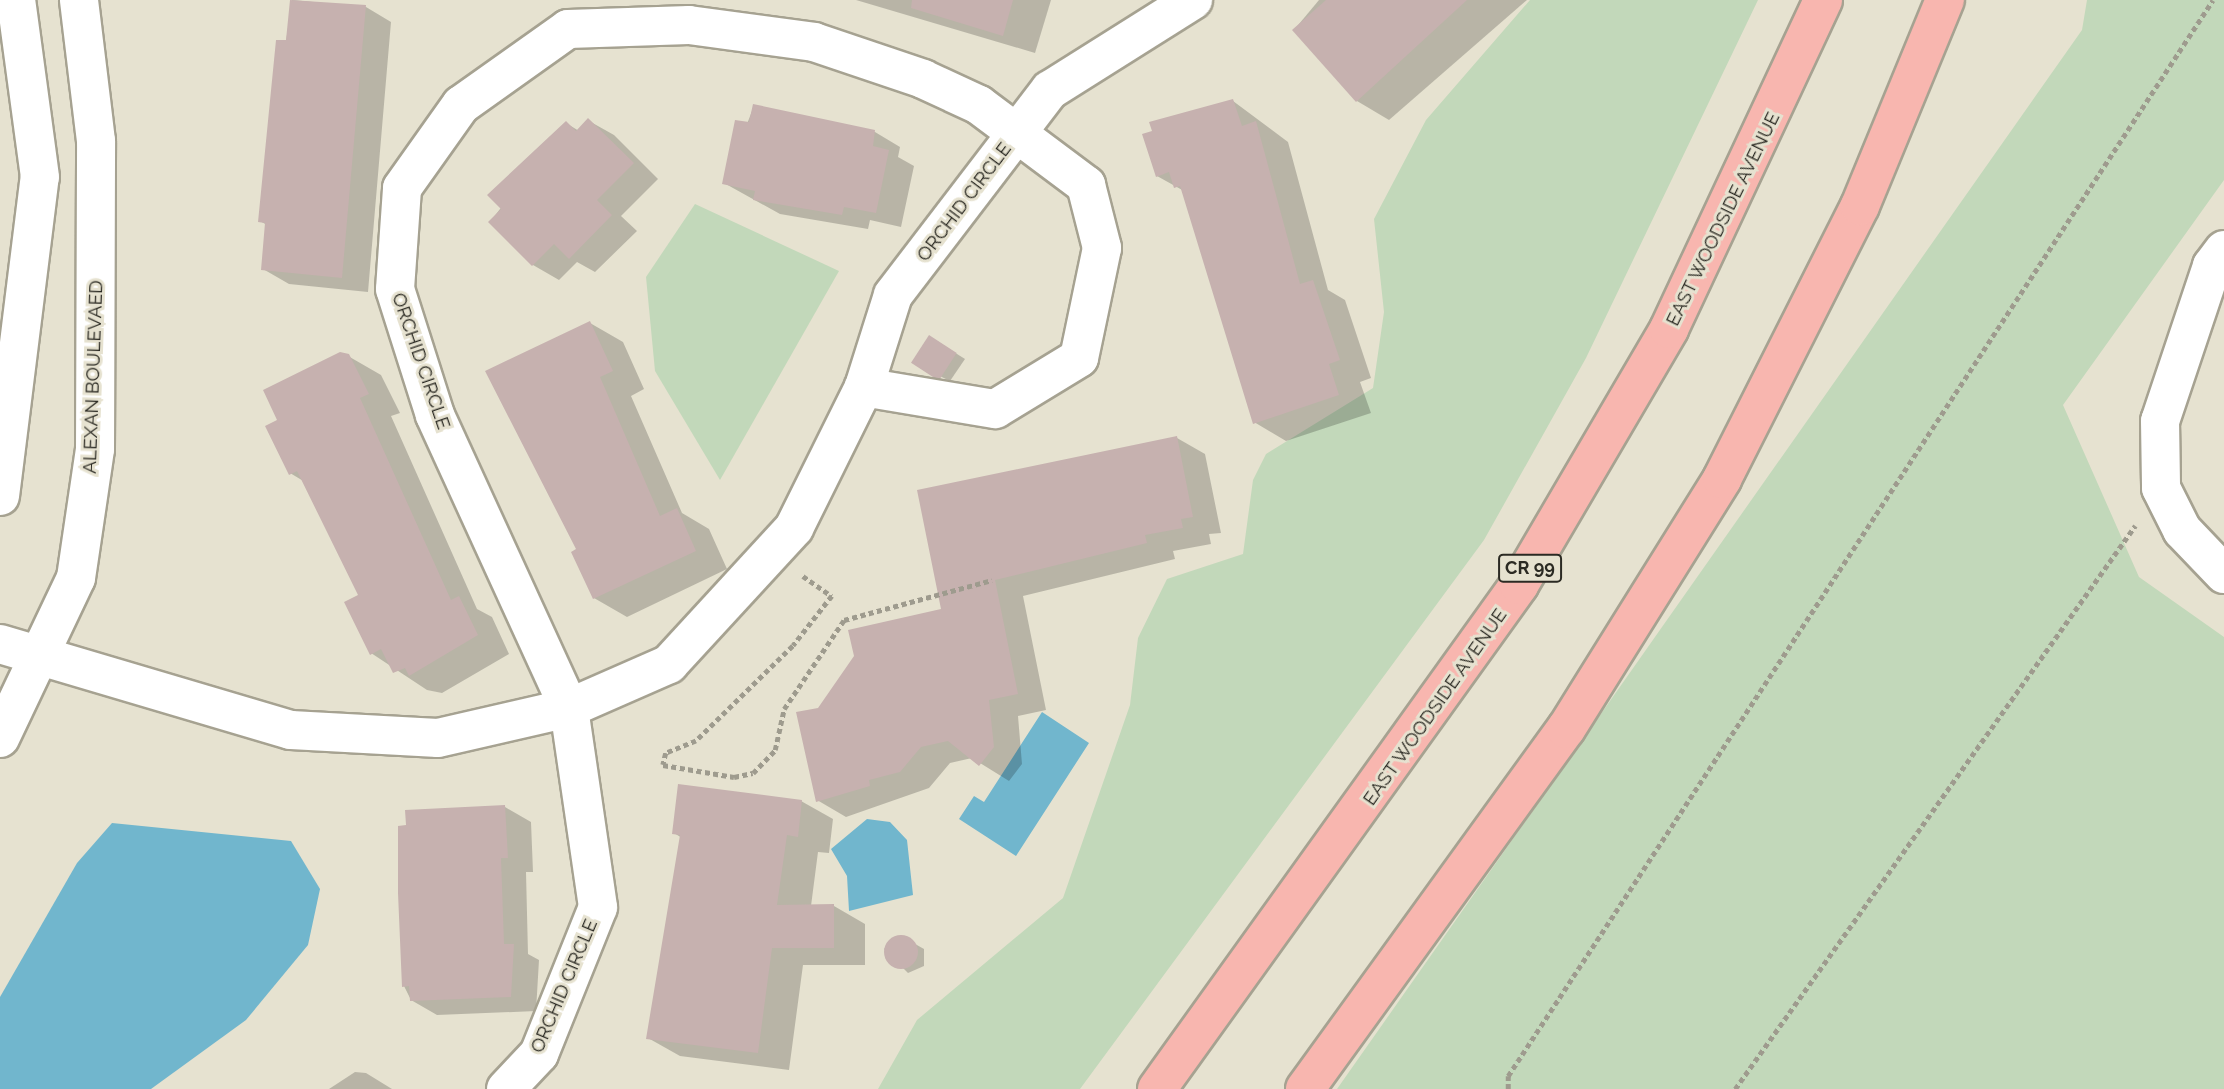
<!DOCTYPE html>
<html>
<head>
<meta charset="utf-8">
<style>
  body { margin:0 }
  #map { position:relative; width:2224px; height:1089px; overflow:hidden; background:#e6e2d0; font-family:Raleway,sans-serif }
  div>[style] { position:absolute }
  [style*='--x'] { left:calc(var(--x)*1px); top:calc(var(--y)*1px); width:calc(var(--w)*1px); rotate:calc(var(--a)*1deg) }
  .green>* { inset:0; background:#c2d8ba }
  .water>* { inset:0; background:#71b6cd }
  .shadow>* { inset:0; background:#0003 }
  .building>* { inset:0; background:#c6b1af; transform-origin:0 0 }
  .round { border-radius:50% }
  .path>* { height:4.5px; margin-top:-2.25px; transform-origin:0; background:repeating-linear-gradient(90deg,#9e9b8e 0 5px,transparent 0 8.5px) }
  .roads { filter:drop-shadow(2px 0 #a6a291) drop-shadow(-2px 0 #a6a291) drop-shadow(0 2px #a6a291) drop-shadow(0 -2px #a6a291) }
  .minor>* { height:38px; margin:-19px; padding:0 19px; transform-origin:19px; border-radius:19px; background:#fff }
  .major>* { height:38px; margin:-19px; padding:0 19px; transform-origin:19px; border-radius:19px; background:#f8b6af }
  span { translate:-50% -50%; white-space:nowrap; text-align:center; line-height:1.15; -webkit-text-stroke:6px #e6e2d0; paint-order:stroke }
  .shield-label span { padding:2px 5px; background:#e6e2d0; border:2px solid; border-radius:5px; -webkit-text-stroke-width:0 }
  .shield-label { font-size:18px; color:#2b2a23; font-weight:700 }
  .street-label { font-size:19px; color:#2b2a23 }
</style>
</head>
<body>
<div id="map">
  <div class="green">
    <i style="clip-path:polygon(1530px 0,1758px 0,1586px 358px,1484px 540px,1080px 1089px,878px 1089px,917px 1020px,1063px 898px,1130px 705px,1138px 638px,1167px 579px,1243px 554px,1253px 480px,1266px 454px,1373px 388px,1384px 312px,1374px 219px,1426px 120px)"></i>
    <i style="clip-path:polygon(2087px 0,2224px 0,2224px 180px,2063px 405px,2139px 577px,2224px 637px,2224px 1089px,1337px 1089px,2082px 30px)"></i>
    <i style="clip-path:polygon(695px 204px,839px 271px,720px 480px,655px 371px,646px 277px)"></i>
  </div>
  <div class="water">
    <i style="clip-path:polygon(1042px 712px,1089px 743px,1016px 856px,959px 819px,974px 796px,984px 802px)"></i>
    <i style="clip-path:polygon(867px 819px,890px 822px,907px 840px,913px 895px,849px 911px,847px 876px,831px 849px)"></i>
    <i style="clip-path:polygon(112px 823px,291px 841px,320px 889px,308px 945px,246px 1020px,151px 1089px,0 1089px,0 997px,77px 863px)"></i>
  </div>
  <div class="shadow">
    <i style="clip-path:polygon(292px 0,366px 7px,391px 22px,368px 292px,289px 284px,263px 269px,267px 225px,260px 221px)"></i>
    <i style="clip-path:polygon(856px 0,1051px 0,1035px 53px)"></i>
    <i style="clip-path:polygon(1319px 0,1527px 0,1389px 120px,1357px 101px,1294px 30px)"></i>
    <i style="clip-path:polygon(1233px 101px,1288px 142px,1328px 290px,1345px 300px,1371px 378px,1360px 382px,1371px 413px,1286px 441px,1254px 422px,1184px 191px,1157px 176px)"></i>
    <i style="clip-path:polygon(754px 106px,875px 132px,900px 147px,898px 157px,914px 166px,901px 227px,870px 220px,868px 229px,780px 214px,724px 183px)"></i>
    <i style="clip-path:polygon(589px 121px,614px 135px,658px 179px,621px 216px,637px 231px,595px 272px,577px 262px,559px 280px,533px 265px,490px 222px,566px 123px,579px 131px)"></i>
    <i style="clip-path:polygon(590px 323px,623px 342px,644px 389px,631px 396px,682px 513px,709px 529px,727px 569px,627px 617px,594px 598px,579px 550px)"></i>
    <i style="clip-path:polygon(938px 342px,965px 359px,950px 381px,921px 367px)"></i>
    <i style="clip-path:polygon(348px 356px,381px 375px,400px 413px,391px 416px,477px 609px,492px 617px,509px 654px,442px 693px,427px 690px,371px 653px,360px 596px,305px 482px,290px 473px,280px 420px)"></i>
    <i style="clip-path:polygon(1177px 438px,1205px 454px,1221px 533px,1209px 534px,1211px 544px,1173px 551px,1175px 559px,1023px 596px,1046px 710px,1018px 716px,1022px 764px,1009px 781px,972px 758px,950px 763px,929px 788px,846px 817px,817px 800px,819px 709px)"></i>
    <i style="clip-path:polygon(801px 801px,833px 819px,829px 853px,818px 852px,811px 906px,834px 906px,865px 924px,865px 965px,803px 965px,789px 1070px,680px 1056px,648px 1038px,682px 838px,674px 833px)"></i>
    <i style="clip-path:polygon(505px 807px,531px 822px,533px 872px,526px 872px,528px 954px,539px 960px,536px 1011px,437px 1015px,411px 1000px,404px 986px)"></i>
    <i style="clip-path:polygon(901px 936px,924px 949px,924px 966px,908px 973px,884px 949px)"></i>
    <i style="clip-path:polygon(355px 1072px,366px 1073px,392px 1089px,329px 1089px)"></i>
  </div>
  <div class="building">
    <i style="clip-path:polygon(290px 0,366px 5px,342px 278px,261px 270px,265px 223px,258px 222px,276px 40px,286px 40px)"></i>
    <i style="clip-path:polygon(912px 0,1013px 0,1003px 36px,911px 8px)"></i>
    <i style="clip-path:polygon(1326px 0,1467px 0,1356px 102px,1292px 30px)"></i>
    <i style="clip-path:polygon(1233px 99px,1242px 126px,1256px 121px,1300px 284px,1313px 280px,1340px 360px,1329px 364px,1339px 395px,1253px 424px,1180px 186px,1174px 188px,1169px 172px,1156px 177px,1142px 134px,1152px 131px,1149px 122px)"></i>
    <i style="clip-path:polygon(753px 104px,875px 130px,873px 146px,889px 150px,876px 213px,844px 207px,842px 215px,753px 200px,755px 191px,722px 184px,735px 120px,749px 122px)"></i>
    <i style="clip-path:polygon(588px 118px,634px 163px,597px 200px,612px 215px,569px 259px,554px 244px,532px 266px,488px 222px,501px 209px,487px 195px,566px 121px,576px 131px)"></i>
    <i style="clip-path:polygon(590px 321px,613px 371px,600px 377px,660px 516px,677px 508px,696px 551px,593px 599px,571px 552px,576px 549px,485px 371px)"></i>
    <i style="left:929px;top:335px;width:33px;height:33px;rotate:33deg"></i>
    <i style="clip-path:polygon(340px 352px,349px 354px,369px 394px,360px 398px,451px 600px,459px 596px,478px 635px,409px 676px,405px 668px,393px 673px,381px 649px,370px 655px,344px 602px,358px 595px,297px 471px,289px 475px,265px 426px,277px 420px,263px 390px)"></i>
    <i style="clip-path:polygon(1177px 436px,1193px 517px,1181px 519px,1183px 528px,1145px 535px,1147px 543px,995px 580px,1018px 694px,989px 700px,994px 747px,979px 766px,948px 741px,921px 747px,900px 772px,869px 780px,870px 786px,816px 802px,796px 712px,818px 708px,854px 656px,848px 630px,941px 609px,917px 490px)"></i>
    <i style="clip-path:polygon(678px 784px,802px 800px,798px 837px,787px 835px,777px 905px,834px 904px,834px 948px,772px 948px,758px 1053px,646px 1039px,680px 835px,672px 834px)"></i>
    <i style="clip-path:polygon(505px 805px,508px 858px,501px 858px,504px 944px,514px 944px,511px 997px,410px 1001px,409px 986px,402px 987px,398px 893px,398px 826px,406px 825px,405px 810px)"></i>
    <i class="round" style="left:884px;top:935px;width:34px;height:34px"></i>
  </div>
  <div class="path">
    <i style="--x:803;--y:576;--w:35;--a:35"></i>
    <i style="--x:832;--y:596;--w:63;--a:128"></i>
    <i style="--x:793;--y:646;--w:136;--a:135.6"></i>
    <i style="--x:696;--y:741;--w:32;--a:158"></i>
    <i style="--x:666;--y:753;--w:12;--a:104"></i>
    <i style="--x:663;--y:765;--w:72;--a:9.6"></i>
    <i style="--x:734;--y:777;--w:19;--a:-12"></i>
    <i style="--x:753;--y:773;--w:32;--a:-46"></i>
    <i style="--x:775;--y:750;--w:42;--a:-77.6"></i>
    <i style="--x:784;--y:709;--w:107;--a:-56"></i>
    <i style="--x:844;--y:620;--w:153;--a:-15.1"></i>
    <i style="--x:1508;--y:1089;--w:13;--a:-90"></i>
    <i style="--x:1508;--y:1076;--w:1286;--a:-56.77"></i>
    <i style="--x:1735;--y:1089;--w:691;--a:-54.61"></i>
  </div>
  <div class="roads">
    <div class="minor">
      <i style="--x:2224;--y:250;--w:20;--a:127"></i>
      <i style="--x:2212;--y:266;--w:163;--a:108.5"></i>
      <i style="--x:2160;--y:421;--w:67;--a:89.1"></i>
      <i style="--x:2161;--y:488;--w:47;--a:63.4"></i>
      <i style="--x:2182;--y:530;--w:61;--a:46.3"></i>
      <i style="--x:0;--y:496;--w:321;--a:-82.9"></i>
      <i style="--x:40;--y:177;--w:179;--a:-97.7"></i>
      <i style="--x:0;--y:644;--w:303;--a:16.5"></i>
      <i style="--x:291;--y:730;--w:147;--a:3.1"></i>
      <i style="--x:438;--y:738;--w:134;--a:-12.9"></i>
      <i style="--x:569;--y:708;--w:109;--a:-23.7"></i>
      <i style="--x:669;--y:664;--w:185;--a:-47.4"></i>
      <i style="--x:794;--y:528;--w:157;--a:-63.6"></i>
      <i style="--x:864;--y:387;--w:96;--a:-72.5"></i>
      <i style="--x:893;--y:295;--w:258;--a:-52.6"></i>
      <i style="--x:1050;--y:90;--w:169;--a:-32.2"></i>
      <i style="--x:0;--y:738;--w:177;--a:-64.6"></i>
      <i style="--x:76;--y:578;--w:130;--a:-81.6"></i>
      <i style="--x:95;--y:449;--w:308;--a:-89.8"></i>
      <i style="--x:96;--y:141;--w:142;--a:-96.9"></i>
      <i style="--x:506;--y:1089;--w:48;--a:-46.7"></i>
      <i style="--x:539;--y:1054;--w:158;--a:-68.1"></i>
      <i style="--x:598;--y:907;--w:201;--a:-98.3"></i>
      <i style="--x:569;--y:708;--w:322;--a:-114.6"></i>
      <i style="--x:435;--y:415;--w:132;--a:-107.6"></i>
      <i style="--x:395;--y:289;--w:101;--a:-86"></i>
      <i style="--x:402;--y:188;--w:102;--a:-54.6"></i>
      <i style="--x:461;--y:105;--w:131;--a:-35.4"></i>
      <i style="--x:568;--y:29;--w:121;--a:-1.9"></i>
      <i style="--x:689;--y:25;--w:126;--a:7.7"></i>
      <i style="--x:814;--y:42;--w:115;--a:18.7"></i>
      <i style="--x:923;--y:79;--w:62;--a:24.9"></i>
      <i style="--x:979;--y:105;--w:134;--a:36.8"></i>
      <i style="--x:1086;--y:185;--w:65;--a:75.7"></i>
      <i style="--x:1102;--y:248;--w:112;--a:101.8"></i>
      <i style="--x:1079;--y:358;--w:98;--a:148.7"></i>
      <i style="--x:995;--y:409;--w:133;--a:-170.5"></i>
    </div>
    <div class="major">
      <i style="--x:1157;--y:1089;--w:621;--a:-54.31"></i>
      <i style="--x:1519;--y:585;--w:297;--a:-59.6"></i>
      <i style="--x:1669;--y:329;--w:363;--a:-64.9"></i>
      <i style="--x:1305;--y:1089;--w:445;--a:-54.1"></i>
      <i style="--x:1566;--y:729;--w:295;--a:-58"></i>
      <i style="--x:1722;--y:479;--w:306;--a:-63.2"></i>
      <i style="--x:1860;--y:206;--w:223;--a:-67.6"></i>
    </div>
  </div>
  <div class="shield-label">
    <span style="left:1530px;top:568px">CR 99</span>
  </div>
  <div class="street-label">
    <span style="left:964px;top:202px;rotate:-53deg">ORCHID CIRCLE</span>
    <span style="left:1723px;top:219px;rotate:-64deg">EAST WOODSIDE AVENUE</span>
    <span style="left:421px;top:361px;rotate:71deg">ORCHID CIRCLE</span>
    <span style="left:93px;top:377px;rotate:-88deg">ALEXAN BOULEVAED</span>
    <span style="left:1435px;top:707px;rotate:-55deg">EAST WOODSIDE AVENUE</span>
    <span style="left:564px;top:986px;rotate:-67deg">ORCHID CIRCLE</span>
  </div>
</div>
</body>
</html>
